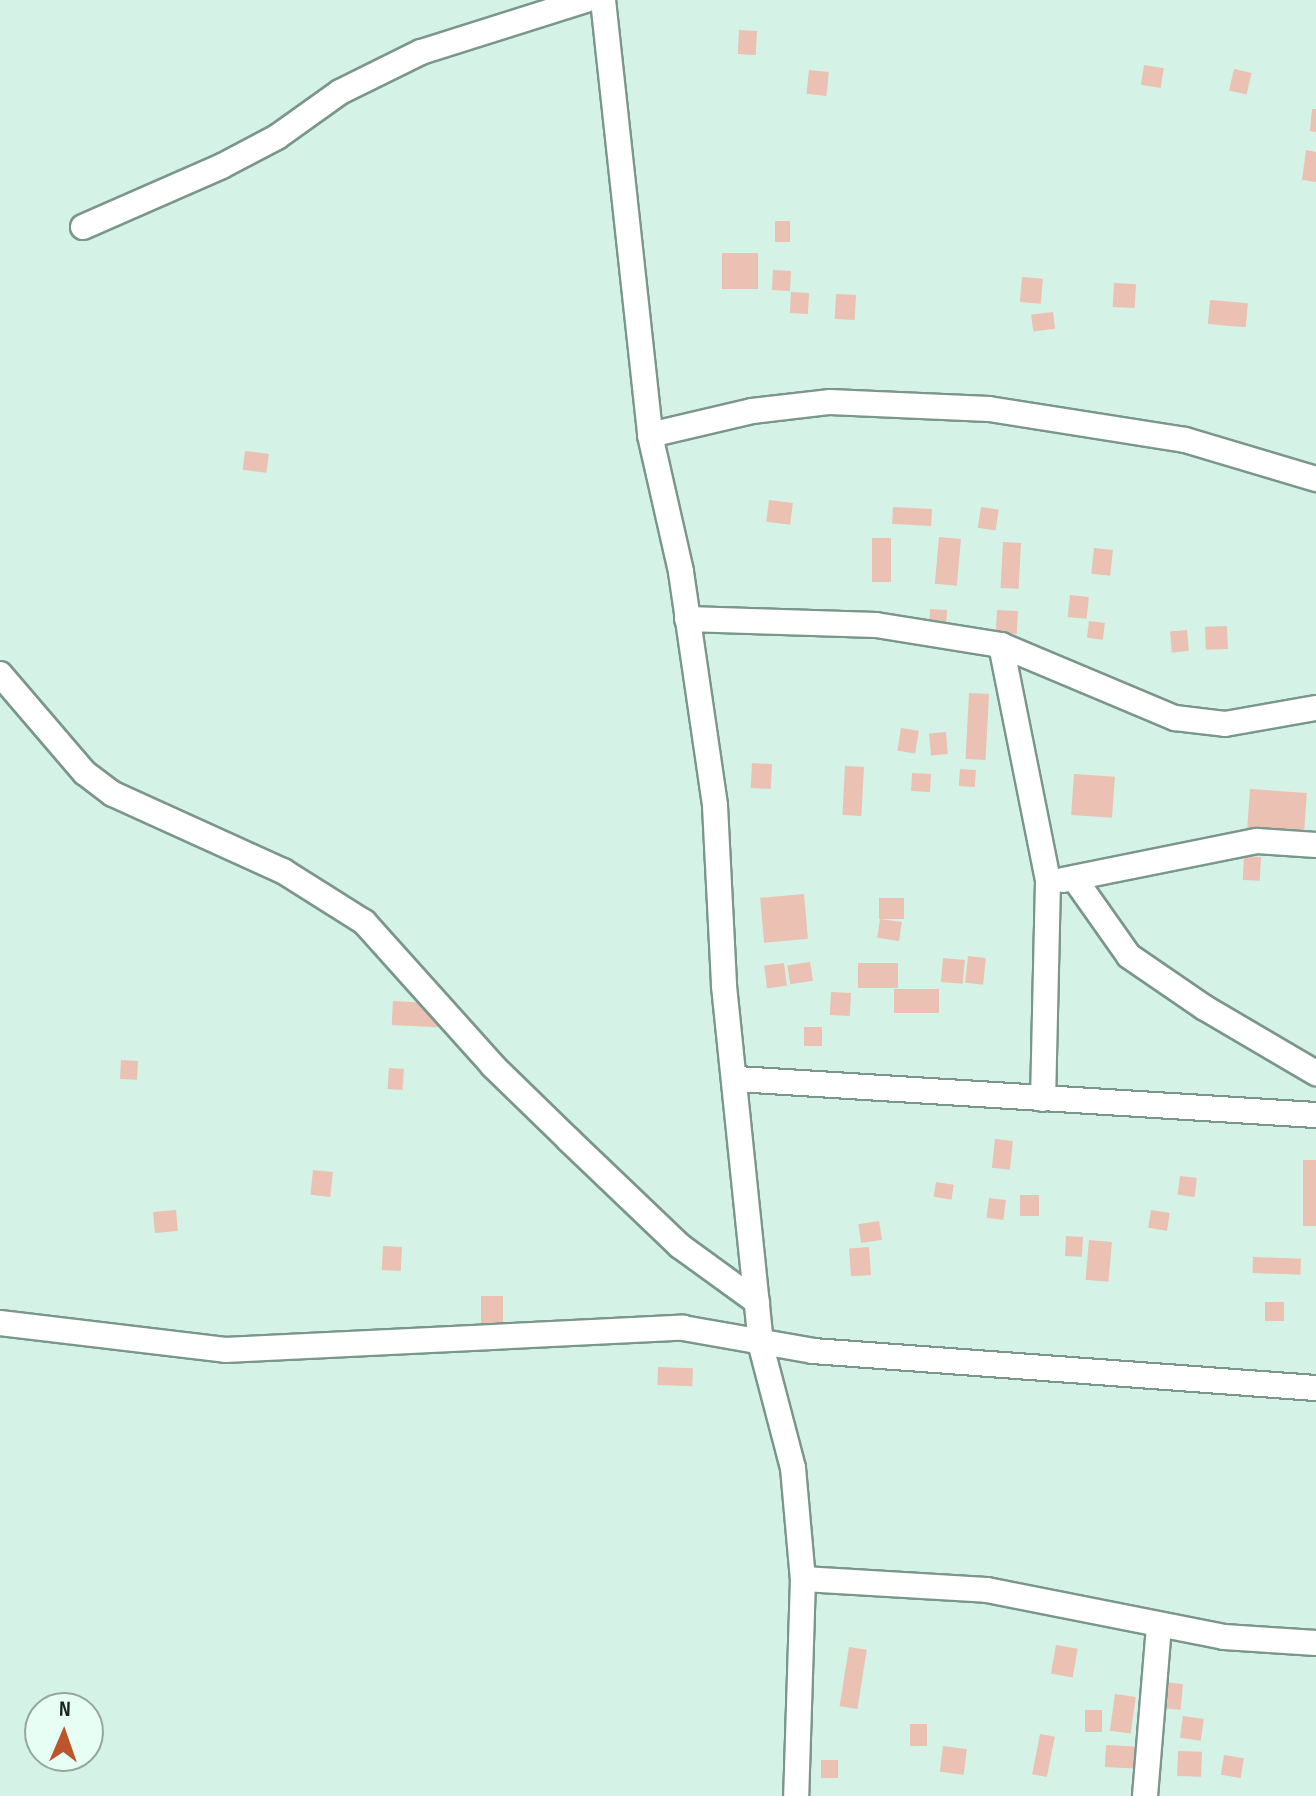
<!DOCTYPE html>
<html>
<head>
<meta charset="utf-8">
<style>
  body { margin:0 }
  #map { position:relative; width:1316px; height:1796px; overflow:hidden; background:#d5f2e6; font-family:"Sofia Sans Condensed",sans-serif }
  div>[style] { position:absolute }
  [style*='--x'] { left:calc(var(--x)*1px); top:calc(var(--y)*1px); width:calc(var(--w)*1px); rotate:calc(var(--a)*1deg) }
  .building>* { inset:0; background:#eac1b2; transform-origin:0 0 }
  .roads { filter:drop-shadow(2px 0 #7b968b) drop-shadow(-2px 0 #7b968b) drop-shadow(0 2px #7b968b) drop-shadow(0 -2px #7b968b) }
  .street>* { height:24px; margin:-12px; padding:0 12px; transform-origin:12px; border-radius:12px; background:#fff }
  span { translate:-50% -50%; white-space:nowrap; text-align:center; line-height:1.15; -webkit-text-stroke:7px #e6fef4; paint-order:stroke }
  .north { position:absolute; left:24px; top:1692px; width:80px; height:80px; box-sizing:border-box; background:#e6fef4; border:2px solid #94a69f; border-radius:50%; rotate:2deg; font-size:22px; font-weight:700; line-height:32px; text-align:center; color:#19231f }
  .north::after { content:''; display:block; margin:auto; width:28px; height:36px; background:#bb552b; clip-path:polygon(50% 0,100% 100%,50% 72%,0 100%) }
</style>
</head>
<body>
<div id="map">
  <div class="building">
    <i style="left:739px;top:30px;width:18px;height:24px;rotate:3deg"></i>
    <i style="left:1144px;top:65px;width:20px;height:20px;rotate:9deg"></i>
    <i style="left:1234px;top:69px;width:18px;height:22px;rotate:13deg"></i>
    <i style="left:809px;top:70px;width:20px;height:24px;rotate:6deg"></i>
    <i style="clip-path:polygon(1312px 109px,1316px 109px,1316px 132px,1310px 131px)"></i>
    <i style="clip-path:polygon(1306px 150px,1316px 152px,1316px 182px,1302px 180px)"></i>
    <i style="left:775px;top:221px;width:15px;height:21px"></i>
    <i style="left:722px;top:253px;width:36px;height:36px"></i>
    <i style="left:773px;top:270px;width:18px;height:20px;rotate:3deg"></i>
    <i style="left:1022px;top:277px;width:21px;height:25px;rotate:5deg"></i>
    <i style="left:1114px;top:283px;width:22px;height:24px;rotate:3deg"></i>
    <i style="left:791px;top:292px;width:18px;height:21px;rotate:3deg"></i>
    <i style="left:836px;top:294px;width:20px;height:25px;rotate:3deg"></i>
    <i style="left:1210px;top:300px;width:38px;height:24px;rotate:5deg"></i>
    <i style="left:1053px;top:312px;width:17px;height:22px;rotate:83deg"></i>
    <i style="left:245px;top:451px;width:24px;height:19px;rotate:7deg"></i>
    <i style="left:769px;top:500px;width:24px;height:22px;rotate:7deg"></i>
    <i style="left:893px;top:507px;width:39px;height:17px;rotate:3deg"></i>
    <i style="left:981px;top:507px;width:18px;height:21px;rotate:9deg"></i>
    <i style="left:939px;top:537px;width:22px;height:47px;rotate:5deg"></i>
    <i style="left:872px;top:538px;width:19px;height:44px"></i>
    <i style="left:1003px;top:542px;width:18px;height:46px;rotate:3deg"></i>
    <i style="left:1094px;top:548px;width:19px;height:26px;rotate:6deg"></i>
    <i style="left:1070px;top:595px;width:19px;height:22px;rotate:6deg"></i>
    <i style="left:930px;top:609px;width:17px;height:17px;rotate:3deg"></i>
    <i style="left:997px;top:610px;width:21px;height:23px;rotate:3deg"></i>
    <i style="left:1089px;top:621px;width:16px;height:17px;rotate:7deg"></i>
    <i style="left:1227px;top:626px;width:23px;height:22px;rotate:88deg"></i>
    <i style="left:1187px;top:630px;width:21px;height:17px;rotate:85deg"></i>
    <i style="left:969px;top:693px;width:20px;height:66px;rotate:3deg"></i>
    <i style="left:901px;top:728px;width:18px;height:23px;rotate:9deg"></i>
    <i style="left:946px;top:732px;width:22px;height:17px;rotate:85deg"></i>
    <i style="left:752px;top:763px;width:20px;height:25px;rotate:3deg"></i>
    <i style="left:845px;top:766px;width:19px;height:49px;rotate:3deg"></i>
    <i style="left:960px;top:769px;width:16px;height:17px;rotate:4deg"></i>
    <i style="left:912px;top:773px;width:19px;height:18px;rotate:3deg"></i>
    <i style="left:1074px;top:774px;width:41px;height:41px;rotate:4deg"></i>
    <i style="left:1250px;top:789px;width:57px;height:44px;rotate:4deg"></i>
    <i style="left:1244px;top:856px;width:17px;height:24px;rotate:3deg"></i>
    <i style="left:804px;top:894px;width:45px;height:44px;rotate:85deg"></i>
    <i style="left:879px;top:898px;width:25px;height:21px"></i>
    <i style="left:880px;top:919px;width:22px;height:19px;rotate:8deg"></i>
    <i style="left:968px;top:956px;width:18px;height:27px;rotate:6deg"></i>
    <i style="left:943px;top:958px;width:22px;height:24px;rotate:5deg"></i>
    <i style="left:810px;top:962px;width:19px;height:23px;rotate:81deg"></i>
    <i style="left:784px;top:963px;width:23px;height:20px;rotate:83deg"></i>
    <i style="left:858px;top:963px;width:40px;height:25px"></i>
    <i style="left:894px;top:989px;width:45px;height:24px"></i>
    <i style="left:831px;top:992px;width:20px;height:23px;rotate:3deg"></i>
    <i style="left:393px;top:1001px;width:55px;height:24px;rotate:3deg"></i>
    <i style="left:804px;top:1027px;width:18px;height:19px"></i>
    <i style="left:121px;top:1060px;width:17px;height:19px;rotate:3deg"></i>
    <i style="left:389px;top:1068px;width:15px;height:21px;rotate:4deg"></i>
    <i style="left:995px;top:1139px;width:18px;height:29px;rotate:6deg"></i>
    <i style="left:1303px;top:1160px;width:13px;height:66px"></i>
    <i style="left:313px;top:1170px;width:20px;height:25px;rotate:6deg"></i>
    <i style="left:1180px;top:1176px;width:17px;height:19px;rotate:7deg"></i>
    <i style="left:936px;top:1182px;width:18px;height:15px;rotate:9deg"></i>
    <i style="left:1020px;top:1195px;width:19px;height:21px"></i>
    <i style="left:989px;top:1198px;width:17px;height:20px;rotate:7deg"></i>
    <i style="left:176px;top:1210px;width:21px;height:23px;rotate:85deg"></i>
    <i style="left:1151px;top:1210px;width:19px;height:18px;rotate:9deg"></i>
    <i style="left:879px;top:1221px;width:19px;height:21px;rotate:81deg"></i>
    <i style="left:1066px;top:1236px;width:17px;height:20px;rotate:3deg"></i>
    <i style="left:1089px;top:1240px;width:23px;height:40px;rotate:5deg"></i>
    <i style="left:383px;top:1246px;width:19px;height:24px;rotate:3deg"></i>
    <i style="left:869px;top:1247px;width:28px;height:20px;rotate:86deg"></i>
    <i style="left:1253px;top:1257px;width:48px;height:16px;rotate:2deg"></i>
    <i style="left:481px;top:1296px;width:22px;height:38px"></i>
    <i style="left:1284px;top:1302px;width:19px;height:19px;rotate:90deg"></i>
    <i style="left:658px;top:1367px;width:35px;height:18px;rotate:2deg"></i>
    <i style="left:1056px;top:1645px;width:22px;height:29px;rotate:10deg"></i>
    <i style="left:849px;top:1647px;width:18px;height:60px;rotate:9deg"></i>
    <i style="left:1161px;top:1682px;width:22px;height:26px;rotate:5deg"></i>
    <i style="left:1115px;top:1694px;width:21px;height:37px;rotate:8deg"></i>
    <i style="left:1085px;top:1710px;width:17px;height:22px"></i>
    <i style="left:1183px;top:1716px;width:21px;height:22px;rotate:8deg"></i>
    <i style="left:910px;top:1724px;width:17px;height:22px"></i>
    <i style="left:1040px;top:1734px;width:15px;height:41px;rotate:11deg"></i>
    <i style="left:1106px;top:1745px;width:50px;height:22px;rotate:3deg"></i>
    <i style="left:943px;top:1746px;width:24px;height:26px;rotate:7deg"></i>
    <i style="left:1178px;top:1751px;width:24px;height:25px;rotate:2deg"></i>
    <i style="left:1224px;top:1755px;width:20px;height:20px;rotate:9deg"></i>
    <i style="left:821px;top:1760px;width:17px;height:18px"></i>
  </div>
  <div class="roads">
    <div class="street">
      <i style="--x:603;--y:0;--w:438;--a:83.8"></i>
      <i style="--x:650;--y:435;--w:140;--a:77.2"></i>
      <i style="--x:681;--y:572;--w:236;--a:81.7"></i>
      <i style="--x:715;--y:806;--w:180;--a:87.1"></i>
      <i style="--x:724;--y:986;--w:362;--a:84.1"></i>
      <i style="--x:761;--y:1346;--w:126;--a:75.3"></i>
      <i style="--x:793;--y:1468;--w:111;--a:84.9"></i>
      <i style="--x:803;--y:1579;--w:217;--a:91.8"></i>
      <i style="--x:83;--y:227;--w:152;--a:-23.7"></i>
      <i style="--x:222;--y:166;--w:62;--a:-27.8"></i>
      <i style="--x:277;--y:137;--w:77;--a:-35.5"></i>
      <i style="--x:340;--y:92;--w:90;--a:-26.3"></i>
      <i style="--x:421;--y:52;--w:173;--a:-17.5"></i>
      <i style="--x:650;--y:435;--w:105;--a:-13.2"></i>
      <i style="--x:752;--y:411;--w:79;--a:-6.6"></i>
      <i style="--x:830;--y:402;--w:159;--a:2.5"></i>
      <i style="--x:989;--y:409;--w:198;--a:9"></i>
      <i style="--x:1185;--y:440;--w:137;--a:16.6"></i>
      <i style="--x:687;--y:619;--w:189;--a:1.8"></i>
      <i style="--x:876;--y:625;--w:127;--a:9.1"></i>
      <i style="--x:1001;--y:645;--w:189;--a:22.8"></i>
      <i style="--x:1175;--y:718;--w:50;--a:6.8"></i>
      <i style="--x:1225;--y:724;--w:92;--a:-10"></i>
      <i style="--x:1001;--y:645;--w:241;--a:78.7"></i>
      <i style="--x:1048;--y:881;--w:218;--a:91.3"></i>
      <i style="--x:0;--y:674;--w:130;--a:49.4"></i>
      <i style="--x:85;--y:773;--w:35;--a:37"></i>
      <i style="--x:113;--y:794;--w:187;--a:24.4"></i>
      <i style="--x:283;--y:871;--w:96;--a:32.2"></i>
      <i style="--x:364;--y:922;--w:193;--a:48.1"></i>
      <i style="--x:493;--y:1066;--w:106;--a:44.2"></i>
      <i style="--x:569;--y:1140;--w:153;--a:43.7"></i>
      <i style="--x:680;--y:1246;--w:95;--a:36"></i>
      <i style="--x:1074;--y:878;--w:95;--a:54.8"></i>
      <i style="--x:1129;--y:956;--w:92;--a:34.4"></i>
      <i style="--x:1205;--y:1008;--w:129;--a:30.4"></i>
      <i style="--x:1063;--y:880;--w:198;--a:-11.4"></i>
      <i style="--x:1257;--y:841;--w:59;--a:3.9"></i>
      <i style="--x:737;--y:1079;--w:580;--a:3.56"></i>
      <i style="--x:0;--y:1323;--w:227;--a:6.8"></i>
      <i style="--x:225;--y:1350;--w:459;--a:-2.8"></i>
      <i style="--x:683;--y:1328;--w:132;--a:10"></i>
      <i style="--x:813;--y:1351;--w:504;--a:4.21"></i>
      <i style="--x:803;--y:1579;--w:184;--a:3.4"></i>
      <i style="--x:987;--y:1590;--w:242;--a:11.2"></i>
      <i style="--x:1224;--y:1637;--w:92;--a:3.7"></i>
      <i style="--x:1145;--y:1796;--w:170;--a:-85.3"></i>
    </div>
  </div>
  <div class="north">N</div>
</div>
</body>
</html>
